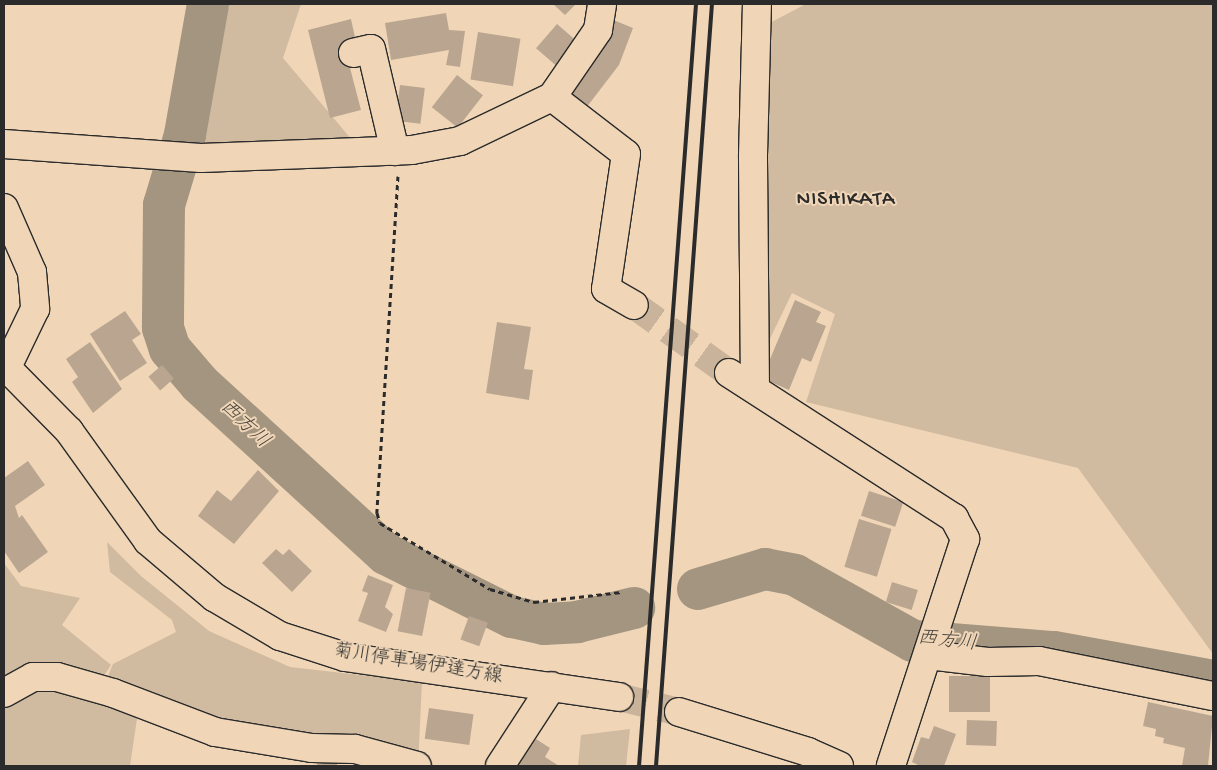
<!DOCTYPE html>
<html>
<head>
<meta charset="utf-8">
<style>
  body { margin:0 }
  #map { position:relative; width:1217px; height:770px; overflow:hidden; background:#f0d6b7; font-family:"Gochi Hand","Klee One",sans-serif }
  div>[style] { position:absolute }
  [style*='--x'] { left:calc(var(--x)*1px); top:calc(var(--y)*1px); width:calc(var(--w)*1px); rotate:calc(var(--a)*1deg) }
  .green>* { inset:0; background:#d0baa0 }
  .river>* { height:42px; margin:-21px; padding:0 21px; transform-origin:21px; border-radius:21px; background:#a49581 }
  .building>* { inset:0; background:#baa690; transform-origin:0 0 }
  .minor-tunnel>* { height:28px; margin-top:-14px; transform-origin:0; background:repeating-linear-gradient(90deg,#c9b49b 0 28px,transparent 0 42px) }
  .major-tunnel>* { height:28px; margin-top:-14px; transform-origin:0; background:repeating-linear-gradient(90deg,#c9b49b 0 28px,transparent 0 42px) }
  .path>* { height:3px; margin-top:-1.5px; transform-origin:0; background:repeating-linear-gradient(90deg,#2b2b2b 0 5px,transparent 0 9px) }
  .roads { filter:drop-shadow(1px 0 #2b2b2b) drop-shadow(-1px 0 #2b2b2b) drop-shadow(0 1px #2b2b2b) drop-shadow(0 -1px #2b2b2b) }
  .minor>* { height:28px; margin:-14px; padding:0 14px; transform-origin:14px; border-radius:14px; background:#f0d6b7 }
  .major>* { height:28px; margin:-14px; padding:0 14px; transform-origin:14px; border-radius:14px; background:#f0d6b7 }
  .rail>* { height:4px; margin:-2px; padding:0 2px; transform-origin:2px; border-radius:2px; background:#2b2b2b }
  span { translate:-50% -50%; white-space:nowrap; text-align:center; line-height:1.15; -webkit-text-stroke:4px #f0d6b7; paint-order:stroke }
  .street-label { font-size:19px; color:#2b2b2b }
  .water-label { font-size:20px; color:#494640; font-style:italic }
  .quarter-label { font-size:21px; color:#2b2b2b; letter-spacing:1px }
  .frame { position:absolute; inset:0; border:5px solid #2b2b2b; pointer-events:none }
</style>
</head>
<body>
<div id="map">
  <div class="green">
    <i style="clip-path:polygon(215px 4px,301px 4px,283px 58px,352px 140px,198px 145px,204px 56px)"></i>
    <i style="clip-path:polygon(806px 4px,1213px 4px,1213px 654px,1078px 468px,806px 402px,835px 314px,792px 293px,754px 372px,764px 26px)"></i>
    <i style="clip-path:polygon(107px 542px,141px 576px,209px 631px,290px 667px,422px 682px,418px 766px,293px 745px,103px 688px,113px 664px,176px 632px,172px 620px,110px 572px)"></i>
    <i style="clip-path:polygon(4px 563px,21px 586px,80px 598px,62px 625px,111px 665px,96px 688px,139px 705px,130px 766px,4px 766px)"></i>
    <i style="clip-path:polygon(630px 729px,626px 766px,578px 766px,581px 735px)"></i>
  </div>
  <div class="river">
    <i style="--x:208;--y:4;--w:133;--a:100"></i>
    <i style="--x:185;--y:135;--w:73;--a:106.7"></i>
    <i style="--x:164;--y:205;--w:123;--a:90.5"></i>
    <i style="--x:163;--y:328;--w:22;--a:72"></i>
    <i style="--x:170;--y:349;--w:46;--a:49.4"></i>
    <i style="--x:200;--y:384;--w:252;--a:42.4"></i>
    <i style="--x:386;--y:554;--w:141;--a:26.6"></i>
    <i style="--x:512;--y:617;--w:33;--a:12"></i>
    <i style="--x:544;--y:624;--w:33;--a:-3"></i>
    <i style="--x:577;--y:622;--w:59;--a:-13.8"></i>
    <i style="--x:698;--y:589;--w:70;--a:-16.6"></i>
    <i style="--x:765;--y:569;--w:31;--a:11"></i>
    <i style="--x:795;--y:575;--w:135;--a:29.2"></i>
    <i style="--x:913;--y:641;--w:141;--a:4.5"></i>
    <i style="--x:1054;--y:652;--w:162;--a:10.3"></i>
  </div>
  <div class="building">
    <i style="clip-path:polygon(553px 4px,576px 4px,565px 15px)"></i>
    <i style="clip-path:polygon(446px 13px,449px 30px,465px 31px,460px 67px,446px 65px,449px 50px,391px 60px,385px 23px)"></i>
    <i style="clip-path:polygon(351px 19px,356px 42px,344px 45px,361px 110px,330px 118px,308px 30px)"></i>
    <i style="clip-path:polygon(611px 19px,633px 28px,619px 65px,586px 108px,567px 91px,597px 57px)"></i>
    <i style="left:557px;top:24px;width:28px;height:32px;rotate:41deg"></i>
    <i style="left:478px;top:32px;width:43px;height:48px;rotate:9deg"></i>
    <i style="left:457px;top:75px;width:33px;height:41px;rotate:38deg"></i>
    <i style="left:400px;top:85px;width:25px;height:36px;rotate:7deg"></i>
    <i style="clip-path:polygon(795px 300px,821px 312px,816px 322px,826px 326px,811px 362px,802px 358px,789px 390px,762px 378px)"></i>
    <i style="clip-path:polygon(125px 311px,141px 334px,132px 340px,147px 363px,120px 381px,90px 334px)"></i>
    <i style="clip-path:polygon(497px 322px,531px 327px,524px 369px,533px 370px,529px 400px,486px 393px)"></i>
    <i style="clip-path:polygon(90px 342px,122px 389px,93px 413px,72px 382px,78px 377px,66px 359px)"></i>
    <i style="left:162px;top:365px;width:18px;height:18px;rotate:49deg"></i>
    <i style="clip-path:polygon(28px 461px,45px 485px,15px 506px,19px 518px,22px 515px,48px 552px,19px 573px,4px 551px,4px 478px)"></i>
    <i style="clip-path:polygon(258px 470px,279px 491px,234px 544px,198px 516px,217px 490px,231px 501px)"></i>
    <i style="left:869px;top:491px;width:36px;height:26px;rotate:18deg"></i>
    <i style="left:859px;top:519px;width:34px;height:50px;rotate:17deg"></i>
    <i style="clip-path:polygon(276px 549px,283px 555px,289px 549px,312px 571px,292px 592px,262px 563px)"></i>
    <i style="clip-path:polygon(368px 575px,393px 585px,385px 607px,393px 614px,386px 632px,358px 621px,368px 593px,362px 591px)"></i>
    <i style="left:892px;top:582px;width:27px;height:21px;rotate:17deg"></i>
    <i style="left:406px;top:588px;width:25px;height:44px;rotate:11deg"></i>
    <i style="left:469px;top:616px;width:20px;height:25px;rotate:20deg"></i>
    <i style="left:949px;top:676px;width:41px;height:36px"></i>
    <i style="clip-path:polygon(1148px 702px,1213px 716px,1208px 766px,1182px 766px,1185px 748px,1163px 743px,1164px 738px,1155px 736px,1156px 729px,1143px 726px)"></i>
    <i style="left:429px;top:708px;width:45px;height:31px;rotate:8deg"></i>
    <i style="left:967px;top:720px;width:30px;height:25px;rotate:2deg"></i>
    <i style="clip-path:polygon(934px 726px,956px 734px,944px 766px,920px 766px,912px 762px,921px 737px,929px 739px)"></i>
    <i style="clip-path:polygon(536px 739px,550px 748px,545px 757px,559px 766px,517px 766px)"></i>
    <i style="clip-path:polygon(337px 761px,337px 766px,317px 766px,317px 764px)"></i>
  </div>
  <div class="minor-tunnel">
    <i style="--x:634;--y:305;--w:117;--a:35.6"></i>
  </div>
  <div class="major-tunnel">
    <i style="--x:619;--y:697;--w:62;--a:14"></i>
  </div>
  <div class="path">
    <i style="--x:398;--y:176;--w:338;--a:93.6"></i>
    <i style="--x:377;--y:513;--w:10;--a:73"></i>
    <i style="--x:380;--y:523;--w:128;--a:31"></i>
    <i style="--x:490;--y:589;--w:46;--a:16.5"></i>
    <i style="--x:534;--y:602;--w:88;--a:-6.6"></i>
  </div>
  <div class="roads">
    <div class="minor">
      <i style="--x:353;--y:53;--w:18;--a:-13"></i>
      <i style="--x:371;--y:49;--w:105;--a:76.8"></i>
      <i style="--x:552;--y:97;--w:93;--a:37.6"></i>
      <i style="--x:626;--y:154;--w:136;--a:98.4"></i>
      <i style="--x:606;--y:289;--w:32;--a:30"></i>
      <i style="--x:4;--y:144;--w:197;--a:4.1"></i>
      <i style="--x:201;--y:158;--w:211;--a:-2.2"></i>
      <i style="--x:412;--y:150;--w:49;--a:-10.6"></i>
      <i style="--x:460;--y:141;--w:102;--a:-25.6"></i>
      <i style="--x:552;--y:97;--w:81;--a:-55.5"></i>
      <i style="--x:598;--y:30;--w:26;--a:-81"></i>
      <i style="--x:4;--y:208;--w:70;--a:66.4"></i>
      <i style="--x:32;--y:272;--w:37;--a:85"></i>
      <i style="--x:35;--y:309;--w:64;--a:115.8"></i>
      <i style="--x:729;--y:373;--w:268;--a:32.8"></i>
      <i style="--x:954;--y:518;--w:24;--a:62"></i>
      <i style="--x:965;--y:539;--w:239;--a:108.1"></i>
      <i style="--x:755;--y:389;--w:234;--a:-90.5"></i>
      <i style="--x:753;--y:155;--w:151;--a:-88.5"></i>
      <i style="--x:928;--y:655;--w:60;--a:6.7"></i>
      <i style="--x:988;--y:662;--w:51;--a:-1.1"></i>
      <i style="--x:1039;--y:661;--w:177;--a:11.4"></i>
      <i style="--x:4;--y:693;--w:33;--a:-29"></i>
      <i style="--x:33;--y:677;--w:24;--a:0"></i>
      <i style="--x:57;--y:677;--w:58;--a:15.9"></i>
      <i style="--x:113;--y:693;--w:109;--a:20.9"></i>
      <i style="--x:215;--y:732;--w:98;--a:9.4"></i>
      <i style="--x:312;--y:748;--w:43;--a:1.3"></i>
      <i style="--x:355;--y:749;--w:64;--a:15.3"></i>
      <i style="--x:500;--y:766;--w:95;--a:-57"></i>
    </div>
    <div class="major">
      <i style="--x:4;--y:365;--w:93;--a:45.4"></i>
      <i style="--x:69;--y:431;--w:135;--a:54.3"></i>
      <i style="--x:148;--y:541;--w:87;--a:40.3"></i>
      <i style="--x:214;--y:597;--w:77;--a:30.6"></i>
      <i style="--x:280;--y:636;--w:68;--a:17.9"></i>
      <i style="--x:345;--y:657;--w:277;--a:8.3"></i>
      <i style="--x:679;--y:712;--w:135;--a:17.2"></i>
      <i style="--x:808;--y:752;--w:34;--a:24"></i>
    </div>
  </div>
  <div class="rail">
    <i style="--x:639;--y:766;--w:764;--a:-85.72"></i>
    <i style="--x:656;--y:766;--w:764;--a:-85.8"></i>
  </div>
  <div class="street-label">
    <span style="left:418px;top:665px;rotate:9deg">菊川停車場伊達方線</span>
  </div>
  <div class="water-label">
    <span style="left:244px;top:425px;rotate:43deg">西方川</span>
    <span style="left:947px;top:642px;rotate:6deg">西方川</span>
  </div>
  <div class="quarter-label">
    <span style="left:846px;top:201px">NISHIKATA</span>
  </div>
  <div class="frame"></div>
</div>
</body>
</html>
